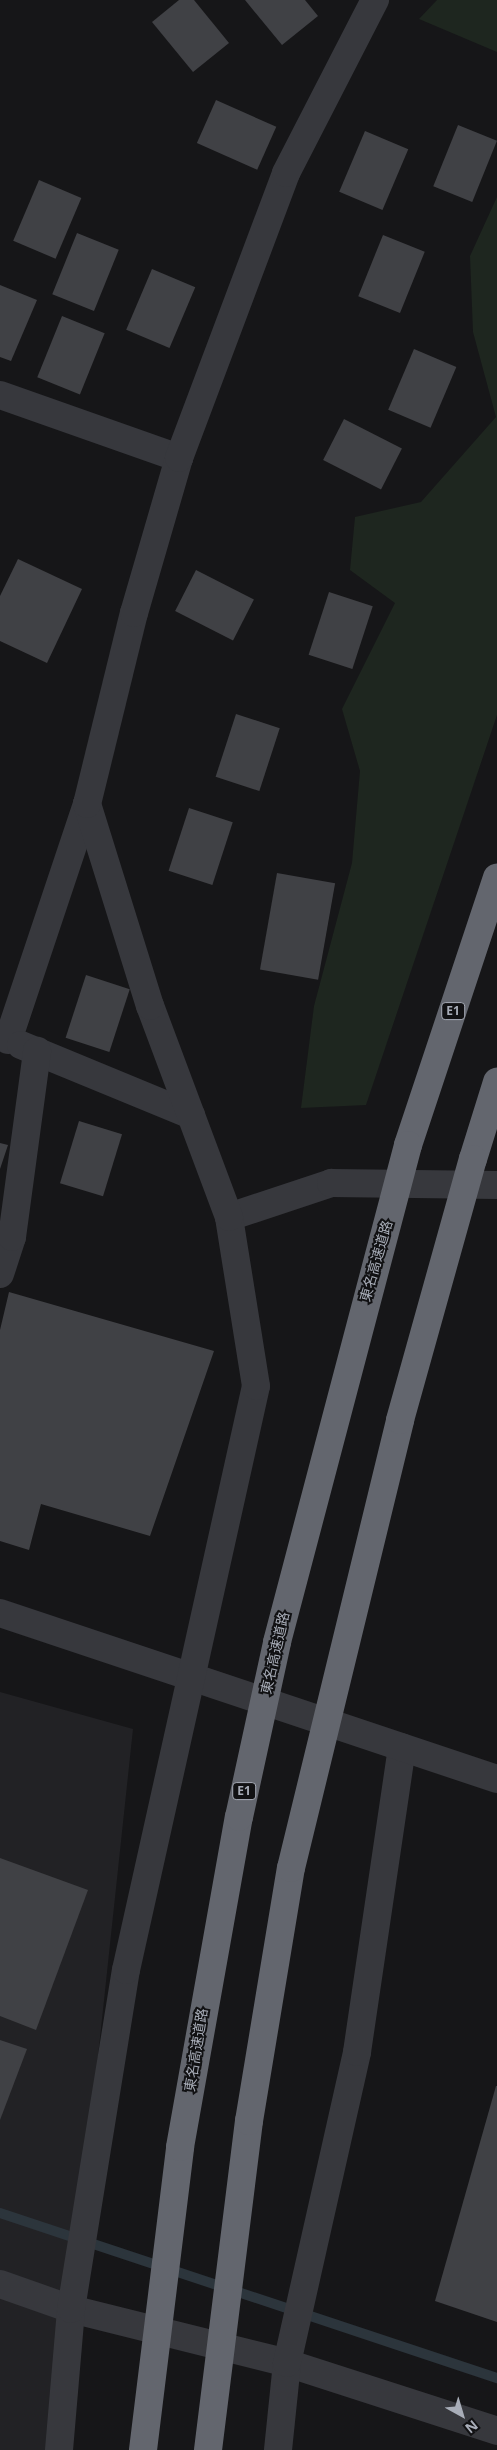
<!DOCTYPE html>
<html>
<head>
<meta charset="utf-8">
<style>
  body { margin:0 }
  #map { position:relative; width:497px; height:2450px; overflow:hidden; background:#161618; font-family:"Open Sans","Noto Sans JP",sans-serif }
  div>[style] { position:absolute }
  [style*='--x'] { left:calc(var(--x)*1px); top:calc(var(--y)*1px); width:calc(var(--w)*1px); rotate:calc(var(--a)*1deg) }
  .built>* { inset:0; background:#222225 }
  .green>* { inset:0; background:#1e261f }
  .stream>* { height:10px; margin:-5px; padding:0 5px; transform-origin:5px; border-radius:5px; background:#2c353c }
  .building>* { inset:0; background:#404145; transform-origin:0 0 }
  .minor>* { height:28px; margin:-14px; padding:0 14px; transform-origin:14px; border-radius:14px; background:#37383d }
  .tertiary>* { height:28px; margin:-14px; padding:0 14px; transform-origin:14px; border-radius:14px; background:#37383d }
  .motorway>* { height:28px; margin:-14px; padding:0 14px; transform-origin:14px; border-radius:14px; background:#63666e }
  .motorway-bridge>* { height:28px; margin:-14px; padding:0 14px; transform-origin:14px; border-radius:14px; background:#63666e }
  span { translate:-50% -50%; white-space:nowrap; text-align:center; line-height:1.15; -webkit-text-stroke:4px #111113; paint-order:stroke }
  .shield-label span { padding:1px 4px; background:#111113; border:1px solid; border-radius:4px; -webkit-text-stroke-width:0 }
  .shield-label { font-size:12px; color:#a8adb8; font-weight:700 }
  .street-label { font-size:14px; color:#a8adb8 }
  .north { position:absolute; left:437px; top:2390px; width:50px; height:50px; -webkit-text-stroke:4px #111113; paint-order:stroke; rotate:141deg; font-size:14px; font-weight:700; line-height:20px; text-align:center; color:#a8adb8 }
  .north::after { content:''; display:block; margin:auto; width:18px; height:22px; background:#a8adb8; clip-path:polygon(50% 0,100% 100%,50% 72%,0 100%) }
</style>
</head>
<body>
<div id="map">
  <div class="built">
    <i style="clip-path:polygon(0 1692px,133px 1729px,71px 2309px,66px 2450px,0 2450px)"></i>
  </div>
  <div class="green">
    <i style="clip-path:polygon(437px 0,497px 0,497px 52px,419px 19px)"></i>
    <i style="clip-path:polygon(497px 197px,497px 715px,366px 1105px,301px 1108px,314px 1006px,352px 863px,360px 771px,342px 709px,395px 603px,350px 570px,355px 517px,421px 502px,496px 417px,473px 332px,470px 256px)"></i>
  </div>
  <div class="stream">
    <i style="--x:0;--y:2213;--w:524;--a:18.37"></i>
  </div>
  <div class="building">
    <i style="clip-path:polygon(179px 0,194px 0,229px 43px,193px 72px,152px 22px)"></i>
    <i style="clip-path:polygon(245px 0,305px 0,318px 16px,282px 45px)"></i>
    <i style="left:216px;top:100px;width:66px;height:47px;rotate:24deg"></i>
    <i style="left:458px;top:125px;width:42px;height:66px;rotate:22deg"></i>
    <i style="left:365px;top:131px;width:47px;height:66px;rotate:23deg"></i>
    <i style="left:39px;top:180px;width:46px;height:66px;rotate:23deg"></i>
    <i style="left:77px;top:233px;width:45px;height:66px;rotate:22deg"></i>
    <i style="left:383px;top:235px;width:45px;height:66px;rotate:22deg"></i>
    <i style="left:152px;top:269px;width:47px;height:66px;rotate:23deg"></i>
    <i style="clip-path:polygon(0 285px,37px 300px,11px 361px,0 357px)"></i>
    <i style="left:62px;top:316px;width:46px;height:66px;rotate:22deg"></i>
    <i style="left:414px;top:349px;width:46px;height:66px;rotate:23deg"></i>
    <i style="left:344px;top:419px;width:65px;height:46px;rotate:27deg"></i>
    <i style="clip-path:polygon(18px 559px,82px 589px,47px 663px,0 641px,0 596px)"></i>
    <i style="left:196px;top:570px;width:65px;height:46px;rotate:27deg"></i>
    <i style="left:329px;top:592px;width:46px;height:66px;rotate:18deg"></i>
    <i style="left:236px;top:714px;width:46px;height:66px;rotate:18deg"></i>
    <i style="left:189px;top:808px;width:46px;height:66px;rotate:18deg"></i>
    <i style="left:277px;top:873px;width:59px;height:98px;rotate:10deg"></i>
    <i style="left:86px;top:975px;width:46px;height:66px;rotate:18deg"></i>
    <i style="left:79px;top:1121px;width:45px;height:65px;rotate:17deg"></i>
    <i style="clip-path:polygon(0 1143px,8px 1145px,0 1169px)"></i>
    <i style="clip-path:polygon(9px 1292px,214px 1351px,150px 1536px,41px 1504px,29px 1550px,0 1541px,0 1330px)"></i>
    <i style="clip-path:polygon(0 1858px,88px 1890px,36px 2030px,0 2016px)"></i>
    <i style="clip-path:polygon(0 2040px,27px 2049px,0 2120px)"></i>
    <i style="clip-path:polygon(496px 2086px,497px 2086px,497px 2322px,435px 2301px)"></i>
  </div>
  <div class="minor">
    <i style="--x:0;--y:395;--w:190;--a:19.4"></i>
    <i style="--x:8;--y:1040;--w:249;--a:-71.5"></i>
    <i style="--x:21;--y:1045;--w:184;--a:22.4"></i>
    <i style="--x:0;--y:1274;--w:39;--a:-72"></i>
    <i style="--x:12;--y:1237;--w:188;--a:-82.3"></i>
    <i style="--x:0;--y:2284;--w:75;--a:19.4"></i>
    <i style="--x:71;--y:2309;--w:223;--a:14"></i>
    <i style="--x:287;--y:2363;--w:221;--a:17.9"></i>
    <i style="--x:278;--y:2450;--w:87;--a:-84.1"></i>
    <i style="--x:287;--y:2363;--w:319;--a:-77.3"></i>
    <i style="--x:357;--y:2052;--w:308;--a:-81.6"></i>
  </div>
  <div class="tertiary">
    <i style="--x:229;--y:1217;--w:108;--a:-18.4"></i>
    <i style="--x:331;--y:1183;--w:166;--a:0.7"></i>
    <i style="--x:0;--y:1613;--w:524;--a:18.47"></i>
    <i style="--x:59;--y:2450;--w:142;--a:-85.1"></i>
    <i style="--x:71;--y:2309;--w:343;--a:-80.8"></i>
    <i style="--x:126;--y:1970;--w:598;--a:-77.45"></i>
    <i style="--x:256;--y:1386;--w:171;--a:-99.1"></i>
    <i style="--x:229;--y:1217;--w:225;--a:-110.5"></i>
    <i style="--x:150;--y:1006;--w:212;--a:-107.3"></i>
    <i style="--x:87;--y:804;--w:197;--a:-76.2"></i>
    <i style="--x:134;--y:613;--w:161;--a:-73.8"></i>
    <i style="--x:179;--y:458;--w:304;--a:-69.4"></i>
    <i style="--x:286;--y:173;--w:195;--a:-62.8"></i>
  </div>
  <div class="motorway">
    <i style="--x:408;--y:1145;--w:282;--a:-71.6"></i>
    <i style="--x:473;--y:1159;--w:81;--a:-72.7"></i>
  </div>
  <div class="motorway-bridge">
    <i style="--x:143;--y:2450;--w:305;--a:-83"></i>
    <i style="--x:180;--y:2147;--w:335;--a:-79.9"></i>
    <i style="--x:239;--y:1817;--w:179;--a:-77.7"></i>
    <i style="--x:277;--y:1642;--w:514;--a:-75.23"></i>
    <i style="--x:208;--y:2450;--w:332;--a:-82.9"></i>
    <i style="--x:249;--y:2121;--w:256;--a:-80.6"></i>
    <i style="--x:291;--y:1868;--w:461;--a:-76.3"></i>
    <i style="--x:400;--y:1420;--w:271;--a:-74.4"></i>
  </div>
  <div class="shield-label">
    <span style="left:453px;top:1011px">E1</span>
    <span style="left:244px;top:1791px">E1</span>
  </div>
  <div class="street-label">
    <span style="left:376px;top:1261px;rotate:-74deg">東名高速道路</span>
    <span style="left:275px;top:1653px;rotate:-77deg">東名高速道路</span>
    <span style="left:196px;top:2050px;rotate:-81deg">東名高速道路</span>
  </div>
  <div class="north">N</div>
</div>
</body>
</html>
